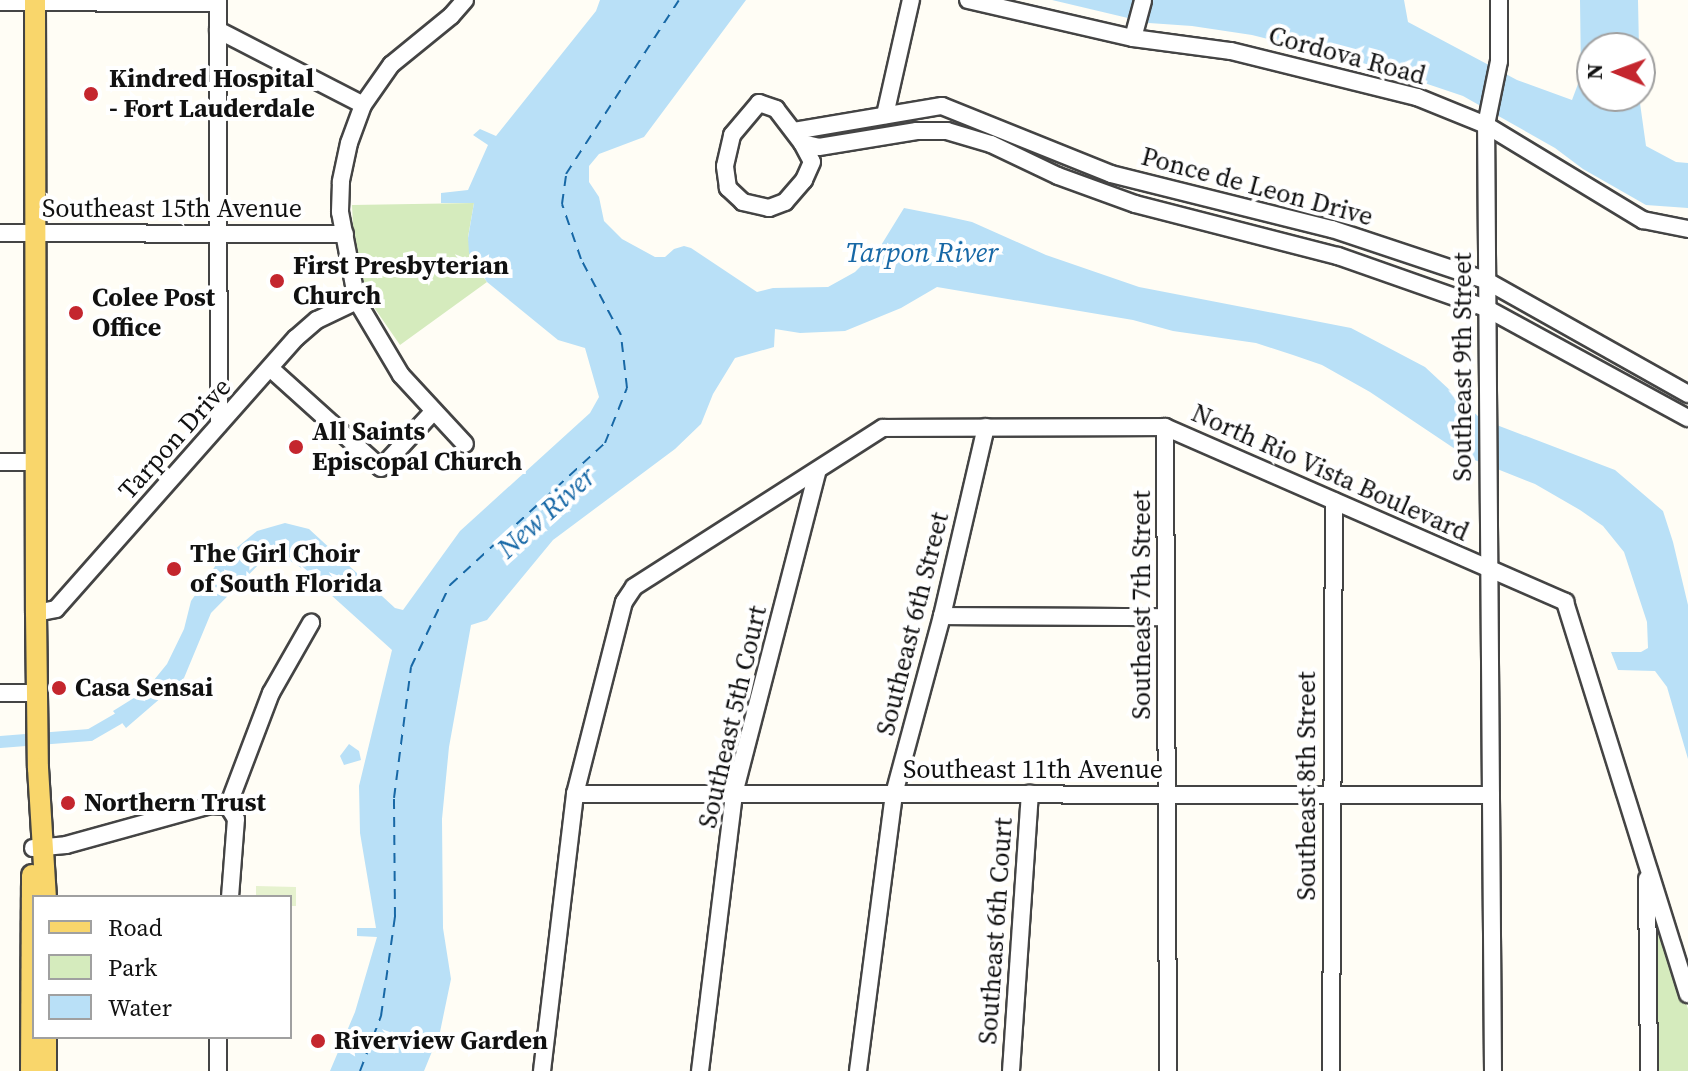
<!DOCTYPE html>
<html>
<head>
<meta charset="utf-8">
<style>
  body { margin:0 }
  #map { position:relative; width:1688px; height:1071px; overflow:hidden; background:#fffdf5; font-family:"Source Serif 4",serif }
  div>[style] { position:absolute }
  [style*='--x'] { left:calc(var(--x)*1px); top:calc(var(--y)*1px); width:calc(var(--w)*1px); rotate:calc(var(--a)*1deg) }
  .green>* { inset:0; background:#d5ebbd }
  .pitch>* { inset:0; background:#e6f2cf }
  .water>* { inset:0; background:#b9e0f7 }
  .canal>* { height:12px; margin:-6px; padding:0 6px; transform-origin:6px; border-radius:6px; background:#b9e0f7 }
  .ferry>* { height:2px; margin-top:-1px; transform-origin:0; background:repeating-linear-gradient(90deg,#1768a6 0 10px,transparent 0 18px) }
  .roads { filter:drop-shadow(2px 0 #444) drop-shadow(-2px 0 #444) drop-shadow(0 2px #444) drop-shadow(0 -2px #444) }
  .minor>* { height:16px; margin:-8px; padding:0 8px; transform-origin:8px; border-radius:8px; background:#fff }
  .major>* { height:20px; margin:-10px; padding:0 10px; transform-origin:10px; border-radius:10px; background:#f9d66b }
  .dots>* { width:22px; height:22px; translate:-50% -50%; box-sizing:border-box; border:4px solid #fff; border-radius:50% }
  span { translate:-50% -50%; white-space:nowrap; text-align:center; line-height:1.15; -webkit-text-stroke:8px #fff; paint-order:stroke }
  .street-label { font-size:26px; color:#111 }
  .poi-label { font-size:26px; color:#111; font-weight:700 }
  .left { translate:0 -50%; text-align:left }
  .water-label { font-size:28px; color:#1768a6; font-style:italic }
  .legend { position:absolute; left:32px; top:895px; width:260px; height:144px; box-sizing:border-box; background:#fff; border:2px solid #a0a0a0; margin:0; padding:10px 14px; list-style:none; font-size:24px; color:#111 }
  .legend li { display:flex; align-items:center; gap:16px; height:40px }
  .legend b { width:40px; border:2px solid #a0a0a0 }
  .north { position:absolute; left:1576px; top:32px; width:80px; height:80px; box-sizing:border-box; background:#fff; border:2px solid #a0a0a0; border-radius:50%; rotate:271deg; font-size:22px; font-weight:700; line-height:32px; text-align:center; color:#111 }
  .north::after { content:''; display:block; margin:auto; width:28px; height:36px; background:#c4262e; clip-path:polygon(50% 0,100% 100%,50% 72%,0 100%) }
</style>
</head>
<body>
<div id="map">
  <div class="green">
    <i style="clip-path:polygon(474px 203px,468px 237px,474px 264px,487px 282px,400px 345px,371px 303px,362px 280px,354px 246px,352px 205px)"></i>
    <i style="clip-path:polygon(1659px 935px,1667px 940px,1688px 1009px,1688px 1071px,1651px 1071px,1655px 937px)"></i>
  </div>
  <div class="pitch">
    <i style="clip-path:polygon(256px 886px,296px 887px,296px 906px,290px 906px,290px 897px,256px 897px)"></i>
  </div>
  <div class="water">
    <i style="clip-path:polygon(600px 0,746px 0,644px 137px,599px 154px,589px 166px,589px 182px,599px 197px,604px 221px,622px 239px,655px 257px,665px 257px,674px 249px,684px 246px,691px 248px,757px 292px,773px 288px,828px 287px,855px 272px,880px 247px,904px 208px,945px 216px,972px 222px,1046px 255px,1139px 287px,1351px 328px,1425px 367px,1481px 419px,1615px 470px,1663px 511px,1673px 542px,1688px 605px,1688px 759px,1667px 687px,1655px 671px,1618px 670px,1611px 652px,1641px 652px,1648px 648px,1647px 622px,1624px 552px,1603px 526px,1580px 510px,1535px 484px,1467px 457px,1370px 392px,1322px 365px,1293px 355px,1256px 343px,1173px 331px,1133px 320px,937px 287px,901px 308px,845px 331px,800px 333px,775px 329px,774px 347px,735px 358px,713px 394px,701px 424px,675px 449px,553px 540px,487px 620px,471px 625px,449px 747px,442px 819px,443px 928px,451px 979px,440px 1032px,424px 1071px,330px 1071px,355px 1012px,377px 937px,357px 936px,357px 928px,376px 928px,360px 833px,359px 786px,392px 650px,300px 567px,281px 555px,267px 556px,211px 613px,184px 678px,126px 728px,113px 711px,145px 691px,167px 664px,184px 629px,191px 601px,216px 565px,257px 531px,285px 523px,309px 529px,395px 608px,403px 610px,460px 531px,590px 413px,599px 397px,585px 348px,558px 340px,487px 282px,469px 253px,468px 238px,474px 203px,441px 203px,441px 193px,468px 190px,488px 145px,473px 135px,480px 129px,496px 136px,596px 11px)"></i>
    <i style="clip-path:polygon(1052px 0,1404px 0,1408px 22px,1517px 80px,1572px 100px,1581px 76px,1580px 0,1638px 0,1639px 48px,1592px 48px,1592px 96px,1639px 96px,1646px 146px,1676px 162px,1688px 163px,1688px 208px,1646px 205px,1583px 169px,1555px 148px,1463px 96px,1374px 66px,1252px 35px,1192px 26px,1149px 23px)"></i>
    <i style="clip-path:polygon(349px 744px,359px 751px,361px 760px,344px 765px,340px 756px)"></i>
  </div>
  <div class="canal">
    <i style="--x:0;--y:742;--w:90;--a:-4.4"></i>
    <i style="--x:90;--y:735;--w:32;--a:-30"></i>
  </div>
  <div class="ferry">
    <i style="--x:360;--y:1071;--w:59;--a:-69.1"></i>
    <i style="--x:381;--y:1016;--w:100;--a:-82"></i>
    <i style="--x:395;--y:917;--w:119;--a:-90.5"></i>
    <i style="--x:394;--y:798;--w:132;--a:-82.6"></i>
    <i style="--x:411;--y:667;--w:91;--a:-64.6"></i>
    <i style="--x:450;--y:585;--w:210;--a:-42.5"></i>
    <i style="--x:605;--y:443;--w:59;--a:-68.2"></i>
    <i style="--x:627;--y:388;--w:53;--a:-96.5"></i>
    <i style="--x:621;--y:335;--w:86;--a:-117.8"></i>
    <i style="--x:581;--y:259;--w:58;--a:-109.1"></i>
    <i style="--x:562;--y:204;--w:30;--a:-82"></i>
    <i style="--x:566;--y:174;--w:207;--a:-57"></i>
  </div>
  <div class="roads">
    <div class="minor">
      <i style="--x:218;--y:0;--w:424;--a:89.9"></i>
      <i style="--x:465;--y:0;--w:21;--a:131"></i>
      <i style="--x:451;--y:16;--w:77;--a:140.8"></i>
      <i style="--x:391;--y:65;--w:49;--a:125"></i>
      <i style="--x:363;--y:105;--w:40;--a:110.2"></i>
      <i style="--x:349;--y:143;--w:40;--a:102"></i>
      <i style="--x:341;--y:182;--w:30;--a:92"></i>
      <i style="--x:340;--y:212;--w:91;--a:79.2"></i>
      <i style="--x:357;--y:301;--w:86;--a:59.3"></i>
      <i style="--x:401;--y:375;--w:94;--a:47.2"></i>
      <i style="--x:968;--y:0;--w:169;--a:13"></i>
      <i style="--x:1133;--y:38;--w:99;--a:7.6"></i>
      <i style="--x:1231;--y:51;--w:192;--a:13.9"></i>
      <i style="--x:1417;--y:97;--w:74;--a:22.1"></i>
      <i style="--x:1486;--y:125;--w:184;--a:31.2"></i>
      <i style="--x:1643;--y:220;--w:46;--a:11.3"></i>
      <i style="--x:0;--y:2;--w:218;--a:0.3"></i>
      <i style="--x:218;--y:30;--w:163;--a:27.3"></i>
      <i style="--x:1133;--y:38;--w:39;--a:-75"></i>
      <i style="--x:885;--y:115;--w:118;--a:-77.3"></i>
      <i style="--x:794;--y:131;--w:150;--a:-9.6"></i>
      <i style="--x:942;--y:106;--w:182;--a:21.9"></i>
      <i style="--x:1111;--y:174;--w:228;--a:14"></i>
      <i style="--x:1332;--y:229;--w:161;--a:18.4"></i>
      <i style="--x:1485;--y:280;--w:233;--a:29.3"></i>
      <i style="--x:802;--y:143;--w:21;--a:62"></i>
      <i style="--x:812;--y:162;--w:20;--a:114"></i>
      <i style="--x:804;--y:180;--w:29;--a:131"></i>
      <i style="--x:785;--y:202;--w:17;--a:159"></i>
      <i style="--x:769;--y:208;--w:27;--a:-167"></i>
      <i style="--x:743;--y:202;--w:21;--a:-137"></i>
      <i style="--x:728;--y:188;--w:22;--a:-98"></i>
      <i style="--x:725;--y:166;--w:32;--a:-77"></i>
      <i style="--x:732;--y:135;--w:42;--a:-49.8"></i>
      <i style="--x:759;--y:103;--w:18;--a:19"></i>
      <i style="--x:776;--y:109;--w:43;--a:52.6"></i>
      <i style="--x:802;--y:143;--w:17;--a:13"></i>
      <i style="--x:819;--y:147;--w:99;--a:-9.3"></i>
      <i style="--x:917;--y:131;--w:30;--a:0"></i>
      <i style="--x:947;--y:131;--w:46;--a:16.5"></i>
      <i style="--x:991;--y:144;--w:74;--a:25.5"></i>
      <i style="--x:1058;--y:176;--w:82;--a:20"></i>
      <i style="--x:1135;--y:204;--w:210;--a:14.4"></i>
      <i style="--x:1338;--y:256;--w:157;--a:19.4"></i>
      <i style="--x:1486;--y:308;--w:230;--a:28.6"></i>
      <i style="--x:0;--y:233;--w:345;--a:0.2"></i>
      <i style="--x:270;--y:368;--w:149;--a:42"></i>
      <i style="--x:381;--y:468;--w:75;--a:-47.2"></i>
      <i style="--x:1165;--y:427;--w:644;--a:89.73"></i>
      <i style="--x:0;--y:462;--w:36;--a:0"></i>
      <i style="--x:36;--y:613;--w:20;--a:-11"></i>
      <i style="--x:56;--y:609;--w:362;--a:-48.5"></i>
      <i style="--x:296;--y:338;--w:28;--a:-41"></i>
      <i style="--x:317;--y:320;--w:44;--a:-25.4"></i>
      <i style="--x:942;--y:616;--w:222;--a:0.3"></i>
      <i style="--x:0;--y:693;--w:37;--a:0"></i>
      <i style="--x:575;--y:794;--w:916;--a:0.06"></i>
      <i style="--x:228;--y:806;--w:121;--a:-69.2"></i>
      <i style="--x:271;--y:693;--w:81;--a:-60.3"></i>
      <i style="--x:228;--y:806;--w:15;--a:58"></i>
      <i style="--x:236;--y:819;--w:78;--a:94.4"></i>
      <i style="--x:33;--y:848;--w:33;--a:-5"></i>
      <i style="--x:66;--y:845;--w:149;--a:-15.5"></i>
      <i style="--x:210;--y:805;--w:18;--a:3"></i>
      <i style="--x:1647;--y:879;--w:192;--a:89.4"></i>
      <i style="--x:218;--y:1071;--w:34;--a:-90"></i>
      <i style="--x:542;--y:1071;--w:279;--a:-83.2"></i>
      <i style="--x:575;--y:794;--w:198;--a:-75.7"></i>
      <i style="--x:624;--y:602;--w:18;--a:-56"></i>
      <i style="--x:634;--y:587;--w:295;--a:-32.6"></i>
      <i style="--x:883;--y:428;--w:282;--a:-0.2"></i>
      <i style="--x:1165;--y:427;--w:437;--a:23.6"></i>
      <i style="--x:1565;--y:602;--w:411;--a:72.6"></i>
      <i style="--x:700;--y:1071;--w:279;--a:-83"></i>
      <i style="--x:734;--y:794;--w:332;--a:-75.5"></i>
      <i style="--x:858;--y:1071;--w:279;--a:-82.6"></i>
      <i style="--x:894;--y:794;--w:184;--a:-74.9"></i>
      <i style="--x:942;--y:616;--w:194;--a:-76.9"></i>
      <i style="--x:1011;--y:1071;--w:278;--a:-86.1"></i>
      <i style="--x:1331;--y:1071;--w:570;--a:-89.7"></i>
      <i style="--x:1493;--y:1071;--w:946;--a:-90.42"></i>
      <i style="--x:1486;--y:125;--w:65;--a:-78.5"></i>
      <i style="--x:1499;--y:61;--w:61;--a:-90"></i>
    </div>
    <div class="major">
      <i style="--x:35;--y:0;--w:613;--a:89.91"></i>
      <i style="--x:36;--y:613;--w:155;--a:89.3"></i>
      <i style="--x:38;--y:768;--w:129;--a:86.5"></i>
      <i style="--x:31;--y:1071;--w:196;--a:-89.7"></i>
      <i style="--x:46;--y:1071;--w:34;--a:-90"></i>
    </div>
  </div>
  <div class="dots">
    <i style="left:91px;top:94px;background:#c4262e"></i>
    <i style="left:277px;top:281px;background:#c4262e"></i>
    <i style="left:76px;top:313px;background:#c4262e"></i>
    <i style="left:296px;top:447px;background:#c4262e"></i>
    <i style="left:174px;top:569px;background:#c4262e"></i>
    <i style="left:59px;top:688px;background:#c4262e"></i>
    <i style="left:68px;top:803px;background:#c4262e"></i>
    <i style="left:318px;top:1041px;background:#c4262e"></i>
  </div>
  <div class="street-label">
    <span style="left:1347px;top:56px;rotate:15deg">Cordova Road</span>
    <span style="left:1257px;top:187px;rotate:15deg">Ponce de Leon Drive</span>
    <span style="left:172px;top:209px">Southeast 15th Avenue</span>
    <span style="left:1463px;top:367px;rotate:-90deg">Southeast 9th Street</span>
    <span style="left:175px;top:439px;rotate:-48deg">Tarpon Drive</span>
    <span style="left:1330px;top:473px;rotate:24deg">North Rio Vista Boulevard</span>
    <span style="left:1142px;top:605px;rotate:-90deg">Southeast 7th Street</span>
    <span style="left:913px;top:624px;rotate:-76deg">Southeast 6th Street</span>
    <span style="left:733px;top:717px;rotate:-77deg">Southeast 5th Court</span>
    <span style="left:1033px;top:770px">Southeast 11th Avenue</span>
    <span style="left:1307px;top:786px;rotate:-90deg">Southeast 8th Street</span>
    <span style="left:996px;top:931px;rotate:-86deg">Southeast 6th Court</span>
  </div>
  <div class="poi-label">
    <span class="left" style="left:109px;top:94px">Kindred Hospital<br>- Fort Lauderdale</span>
    <span class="left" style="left:293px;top:281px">First Presbyterian<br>Church</span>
    <span class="left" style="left:92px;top:313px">Colee Post<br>Office</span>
    <span class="left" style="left:312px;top:447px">All Saints<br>Episcopal Church</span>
    <span class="left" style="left:190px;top:569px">The Girl Choir<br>of South Florida</span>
    <span class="left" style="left:75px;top:688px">Casa Sensai</span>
    <span class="left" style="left:84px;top:803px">Northern Trust</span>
    <span class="left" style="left:334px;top:1041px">Riverview Garden</span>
  </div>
  <div class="water-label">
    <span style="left:922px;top:252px">Tarpon River</span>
    <span style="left:546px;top:512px;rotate:-42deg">New River</span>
  </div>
  <ul class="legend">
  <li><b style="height:10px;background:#f9d66b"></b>Road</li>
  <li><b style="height:22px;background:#d5ebbd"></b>Park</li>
  <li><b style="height:22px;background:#b9e0f7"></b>Water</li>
  </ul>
  <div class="north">N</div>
</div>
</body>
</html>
